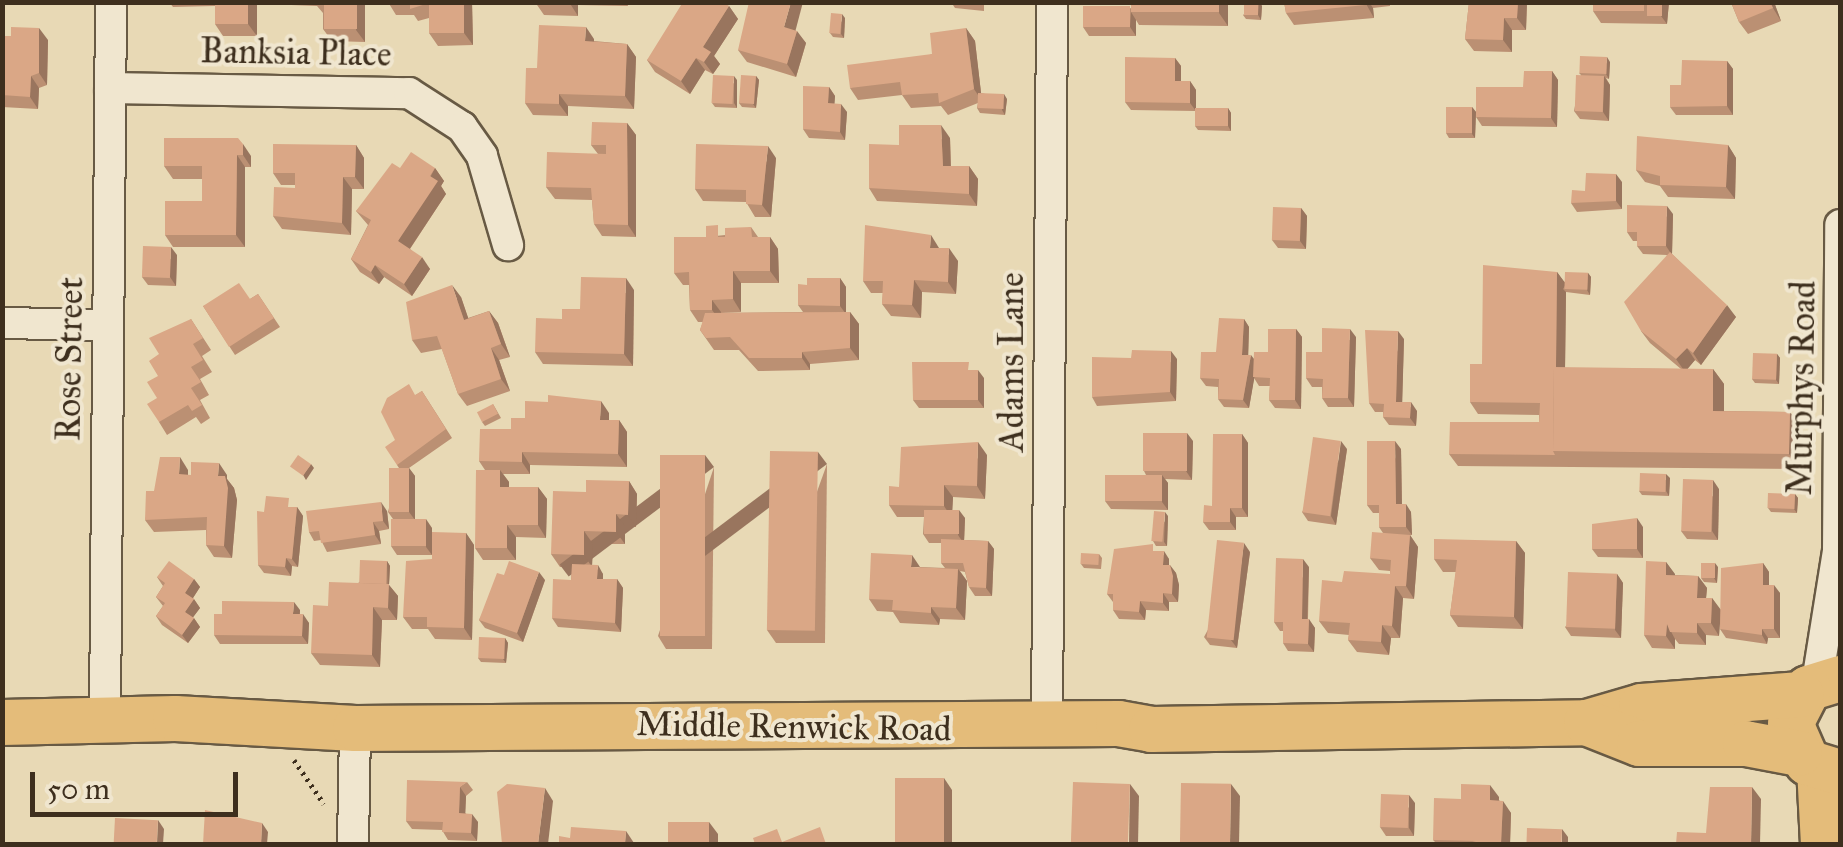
<!DOCTYPE html>
<html>
<head>
<meta charset="utf-8">
<style>
  body { margin:0 }
  #map { position:relative; width:1843px; height:847px; overflow:hidden; background:#e8d9b5; font-family:"IM FELL Great Primer",serif }
  div>[style] { position:absolute }
  [style*='--x'] { left:calc(var(--x)*1px); top:calc(var(--y)*1px); width:calc(var(--w)*1px); rotate:calc(var(--a)*1deg) }
  .path>* { height:5px; margin-top:-2.5px; transform-origin:0; background:repeating-linear-gradient(90deg,#3e2f1e 0 2.5px,transparent 0 7.5px) }
  .roads { filter:drop-shadow(2px 0 #685a44) drop-shadow(-2px 0 #685a44) drop-shadow(0 2px #685a44) drop-shadow(0 -2px #685a44) }
  .minor>* { height:30px; margin:-15px; padding:0 15px; transform-origin:15px; border-radius:15px; background:#f0e6cf }
  .major>* { height:40px; margin:-20px; padding:0 20px; transform-origin:20px; border-radius:20px; background:#e4bc7a }
  .highway>* { height:45px; margin:-22.5px; padding:0 22.5px; transform-origin:22.5px; border-radius:22.5px; background:#e4bc7a }
  .wall>* { inset:0; background:#bb9073 }
  .shaded-wall>* { inset:0; background:#99755e; transform-origin:0 0 }
  .building>* { inset:0; background:#daa786; transform-origin:0 0 }
  span { translate:-50% -50%; white-space:nowrap; text-align:center; line-height:1.15; -webkit-text-stroke:8px #f0e6cf; paint-order:stroke }
  .street-label { font-size:35px; color:#3e2f1e }
  .frame { position:absolute; inset:0; border:5px solid #3e2f1e; pointer-events:none }
  .scale { position:absolute; left:30px; top:772px; width:208px; height:45px; box-sizing:border-box; border:5px solid #3e2f1e; border-top:0; padding-left:12px; font-size:30px; line-height:35px; white-space:nowrap; color:#3e2f1e; -webkit-text-stroke:8px #f0e6cf; paint-order:stroke }
</style>
</head>
<body>
<div id="map">
  <div class="path">
    <i style="--x:294;--y:760;--w:53;--a:55.7"></i>
  </div>
  <div class="roads">
    <div class="minor">
      <i style="--x:110;--y:88;--w:299;--a:1"></i>
      <i style="--x:409;--y:93;--w:63;--a:32.7"></i>
      <i style="--x:462;--y:127;--w:35;--a:55"></i>
      <i style="--x:482;--y:156;--w:93;--a:73.7"></i>
      <i style="--x:2;--y:323;--w:106;--a:1.1"></i>
      <i style="--x:1817;--y:682;--w:133;--a:-80.9"></i>
      <i style="--x:1838;--y:551;--w:326;--a:-89.6"></i>
      <i style="--x:105;--y:717;--w:715;--a:-89.52"></i>
      <i style="--x:1047;--y:723;--w:721;--a:-89.6"></i>
      <i style="--x:353;--y:844;--w:116;--a:-89"></i>
    </div>
    <div class="major">
      <i style="--x:1817;--y:768;--w:76;--a:87"></i>
    </div>
    <div class="highway">
      <i style="--x:1840;--y:678;--w:34;--a:163"></i>
      <i style="--x:1808;--y:688;--w:39;--a:117"></i>
      <i style="--x:1790;--y:723;--w:43;--a:66.4"></i>
      <i style="--x:1807;--y:762;--w:34;--a:17"></i>
      <i style="--x:2;--y:722;--w:173;--a:-1.3"></i>
      <i style="--x:175;--y:718;--w:180;--a:3.2"></i>
      <i style="--x:355;--y:728;--w:763;--a:-0.38"></i>
      <i style="--x:1118;--y:723;--w:34;--a:10"></i>
      <i style="--x:1151;--y:729;--w:435;--a:-0.9"></i>
      <i style="--x:1586;--y:722;--w:57;--a:-16.2"></i>
      <i style="--x:1641;--y:706;--w:160;--a:-4.3"></i>
      <i style="--x:1586;--y:722;--w:57;--a:21.6"></i>
      <i style="--x:1639;--y:743;--w:106;--a:0"></i>
      <i style="--x:1745;--y:743;--w:55;--a:10.5"></i>
    </div>
  </div>
  <div class="wall">
    <i style="clip-path:polygon(169px 2px,257px 2px,257px 36px,223px 36px,215px 24px,215px 6px,173px 7px)"></i>
    <i style="clip-path:polygon(289px 2px,365px 2px,365px 42px,332px 41px,323px 29px,323px 13px,317px 6px,291px 5px)"></i>
    <i style="clip-path:polygon(388px 2px,472px 2px,473px 45px,438px 46px,429px 33px,429px 18px,418px 21px,414px 15px,396px 15px)"></i>
    <i style="clip-path:polygon(535px 2px,627px 2px,628px 6px,578px 5px,578px 16px,544px 15px)"></i>
    <i style="clip-path:polygon(951px 2px,984px 2px,984px 11px,955px 8px)"></i>
    <i style="clip-path:polygon(1131px 2px,1228px 2px,1228px 26px,1139px 25px,1136px 20px,1136px 36px,1089px 36px,1083px 27px,1131px 8px)"></i>
    <i style="clip-path:polygon(1259px 2px,1262px 6px,1261px 20px,1246px 19px,1243px 15px)"></i>
    <i style="clip-path:polygon(1284px 2px,1390px 2px,1390px 6px,1373px 8px,1374px 18px,1294px 25px,1286px 13px)"></i>
    <i style="clip-path:polygon(1469px 2px,1527px 2px,1526px 30px,1512px 30px,1512px 52px,1474px 51px,1465px 39px)"></i>
    <i style="clip-path:polygon(1593px 2px,1669px 2px,1667px 24px,1601px 23px,1593px 11px)"></i>
    <i style="clip-path:polygon(1681px 2px,1774px 2px,1781px 21px,1748px 34px,1739px 22px,1732px 5px,1683px 5px)"></i>
    <i style="clip-path:polygon(729px 6px,738px 19px,714px 56px,720px 64px,713px 74px,705px 70px,690px 94px,655px 72px,647px 60px)"></i>
    <i style="clip-path:polygon(845px 18px,844px 38px,833px 37px,830px 33px)"></i>
    <i style="clip-path:polygon(966px 28px,975px 41px,981px 93px,1007px 99px,1005px 115px,980px 113px,977px 108px,978px 103px,948px 115px,941px 106px,911px 108px,902px 95px,858px 100px,850px 88px,932px 54px)"></i>
    <i style="clip-path:polygon(795px 30px,806px 43px,796px 77px,747px 62px,738px 50px)"></i>
    <i style="clip-path:polygon(2px 36px,48px 40px,47px 85px,39px 88px,38px 109px,2px 107px)"></i>
    <i style="clip-path:polygon(594px 39px,594px 41px,627px 44px,636px 57px,634px 109px,568px 106px,568px 116px,533px 115px,525px 103px,537px 68px)"></i>
    <i style="clip-path:polygon(1175px 58px,1181px 66px,1181px 81px,1190px 81px,1196px 90px,1196px 108px,1228px 108px,1231px 113px,1231px 131px,1198px 130px,1195px 126px,1195px 111px,1131px 110px,1125px 102px)"></i>
    <i style="clip-path:polygon(1727px 61px,1733px 69px,1733px 115px,1676px 115px,1670px 107px,1681px 85px)"></i>
    <i style="clip-path:polygon(1610px 62px,1609px 79px,1606px 78px,1610px 85px,1609px 121px,1580px 119px,1574px 111px,1581px 75px,1579px 73px)"></i>
    <i style="clip-path:polygon(1552px 71px,1558px 80px,1557px 127px,1482px 126px,1476px 117px)"></i>
    <i style="clip-path:polygon(756px 76px,759px 80px,756px 108px,742px 107px,739px 103px)"></i>
    <i style="clip-path:polygon(737px 80px,737px 108px,715px 107px,712px 103px)"></i>
    <i style="clip-path:polygon(829px 87px,835px 96px,834px 104px,847px 112px,845px 140px,809px 138px,803px 129px)"></i>
    <i style="clip-path:polygon(1472px 107px,1476px 112px,1475px 138px,1449px 138px,1446px 133px)"></i>
    <i style="clip-path:polygon(627px 123px,636px 135px,636px 237px,602px 236px,594px 224px,592px 200px,555px 199px,546px 187px,598px 154px,591px 145px)"></i>
    <i style="clip-path:polygon(164px 138px,251px 156px,251px 167px,245px 167px,245px 247px,173px 247px,165px 235px,202px 201px,202px 179px,173px 179px,164px 166px)"></i>
    <i style="clip-path:polygon(950px 138px,951px 166px,969px 166px,978px 179px,977px 206px,877px 201px,869px 188px,899px 145px)"></i>
    <i style="clip-path:polygon(356px 145px,364px 158px,364px 189px,352px 189px,351px 235px,282px 229px,273px 216px,295px 188px,295px 185px,281px 185px,273px 173px)"></i>
    <i style="clip-path:polygon(1728px 145px,1736px 158px,1735px 199px,1668px 197px,1660px 186px,1645px 182px,1636px 170px)"></i>
    <i style="clip-path:polygon(776px 158px,771px 217px,755px 217px,746px 202px,703px 201px,695px 189px)"></i>
    <i style="clip-path:polygon(400px 168px,435px 168px,444px 181px,441px 186px,446px 194px,410px 249px,430px 269px,412px 296px,384px 277px,379px 284px,360px 272px,351px 259px,368px 225px,356px 211px)"></i>
    <i style="clip-path:polygon(1622px 182px,1622px 209px,1577px 212px,1571px 203px,1585px 191px)"></i>
    <i style="clip-path:polygon(1301px 208px,1307px 216px,1306px 249px,1278px 248px,1272px 240px)"></i>
    <i style="clip-path:polygon(1673px 214px,1672px 254px,1736px 317px,1701px 365px,1695px 360px,1687px 369px,1713px 369px,1724px 384px,1724px 411px,1790px 412px,1801px 427px,1800px 469px,1458px 466px,1449px 454px,1539px 422px,1539px 415px,1478px 414px,1470px 402px,1482px 364px,1557px 272px,1564px 282px,1588px 273px,1591px 277px,1590px 295px,1566px 292px,1565px 368px,1681px 369px,1650px 343px,1641px 331px,1667px 255px,1643px 254px,1637px 246px,1637px 241px,1633px 241px,1627px 232px)"></i>
    <i style="clip-path:polygon(751px 227px,758px 237px,770px 237px,778px 249px,779px 283px,741px 283px,741px 312px,721px 313px,803px 312px,798px 305px,807px 285px,840px 278px,846px 287px,846px 312px,850px 312px,859px 324px,859px 360px,810px 364px,810px 370px,758px 371px,739px 350px,714px 350px,700px 330px,703px 322px,698px 322px,690px 310px,689px 285px,683px 285px,674px 273px,706px 237px,725px 235px)"></i>
    <i style="clip-path:polygon(939px 248px,958px 261px,956px 294px,922px 292px,921px 318px,891px 316px,882px 304px,883px 293px,871px 293px,863px 281px)"></i>
    <i style="clip-path:polygon(177px 255px,176px 286px,148px 285px,142px 277px)"></i>
    <i style="clip-path:polygon(634px 290px,633px 366px,543px 364px,535px 352px,562px 319px,580px 309px)"></i>
    <i style="clip-path:polygon(258px 294px,280px 327px,235px 355px,203px 306px,250px 299px)"></i>
    <i style="clip-path:polygon(461px 297px,468px 318px,489px 311px,498px 323px,510px 357px,499px 360px,510px 391px,467px 406px,458px 394px,442px 349px,421px 353px,412px 340px)"></i>
    <i style="clip-path:polygon(191px 319px,211px 350px,202px 356px,212px 372px,200px 379px,209px 395px,200px 400px,210px 418px,201px 424px,196px 417px,167px 435px,159px 422px,159px 354px)"></i>
    <i style="clip-path:polygon(1244px 319px,1249px 327px,1248px 355px,1254px 359px,1268px 352px,1296px 329px,1302px 337px,1301px 409px,1275px 408px,1269px 400px,1270px 386px,1259px 386px,1254px 378px,1249px 408px,1224px 407px,1218px 399px,1218px 387px,1206px 386px,1200px 378px,1216px 352px)"></i>
    <i style="clip-path:polygon(1356px 337px,1354px 407px,1328px 407px,1322px 398px,1322px 387px,1312px 387px,1306px 378px,1322px 352px)"></i>
    <i style="clip-path:polygon(1404px 339px,1402px 402px,1417px 411px,1416px 426px,1389px 425px,1383px 417px,1383px 412px,1375px 412px,1369px 403px)"></i>
    <i style="clip-path:polygon(1777px 354px,1780px 358px,1779px 384px,1755px 383px,1752px 379px)"></i>
    <i style="clip-path:polygon(1177px 359px,1176px 401px,1097px 406px,1092px 397px)"></i>
    <i style="clip-path:polygon(984px 378px,984px 408px,919px 408px,913px 400px)"></i>
    <i style="clip-path:polygon(422px 391px,452px 438px,409px 468px,415px 476px,415px 519px,432px 528px,432px 555px,397px 555px,391px 546px,393px 519px,388px 512px,399px 468px,397px 465px,395px 440px,416px 395px)"></i>
    <i style="clip-path:polygon(493px 404px,501px 418px,485px 426px,482px 422px)"></i>
    <i style="clip-path:polygon(609px 413px,609px 420px,619px 420px,627px 432px,627px 467px,530px 465px,530px 474px,503px 474px,509px 482px,509px 487px,538px 487px,547px 499px,546px 538px,516px 537px,516px 560px,483px 560px,475px 548px,485px 470px,479px 461px)"></i>
    <i style="clip-path:polygon(1242px 434px,1248px 443px,1248px 517px,1236px 517px,1236px 530px,1209px 530px,1203px 522px,1212px 506px)"></i>
    <i style="clip-path:polygon(1193px 441px,1192px 480px,1165px 479px,1168px 483px,1168px 510px,1111px 509px,1105px 501px,1146px 475px,1144px 471px)"></i>
    <i style="clip-path:polygon(1347px 449px,1336px 525px,1308px 521px,1302px 512px)"></i>
    <i style="clip-path:polygon(1401px 449px,1402px 504px,1411px 512px,1412px 535px,1410px 535px,1418px 547px,1414px 599px,1403px 598px,1400px 638px,1391px 638px,1389px 655px,1357px 652px,1348px 640px,1349px 635px,1328px 633px,1319px 621px,1342px 582px,1390px 574px,1390px 571px,1379px 570px,1370px 558px,1383px 533px,1379px 527px,1379px 513px,1373px 513px,1367px 505px)"></i>
    <i style="clip-path:polygon(987px 455px,985px 499px,953px 497px,952px 510px,965px 518px,964px 540px,988px 541px,994px 549px,992px 596px,975px 596px,969px 587px,965px 572px,960px 571px,967px 581px,965px 620px,940px 619px,939px 625px,900px 623px,893px 612px,877px 611px,869px 599px,920px 567px,945px 568px,941px 563px,941px 543px,929px 543px,923px 534px,924px 517px,897px 517px,889px 505px,899px 487px)"></i>
    <i style="clip-path:polygon(827px 464px,825px 643px,776px 643px,767px 630px)"></i>
    <i style="clip-path:polygon(714px 467px,712px 649px,666px 649px,658px 636px)"></i>
    <i style="clip-path:polygon(188px 470px,188px 475px,227px 475px,227px 479px,234px 488px,237px 500px,232px 558px,214px 557px,206px 545px,206px 530px,154px 532px,145px 520px,154px 491px)"></i>
    <i style="clip-path:polygon(1670px 478px,1669px 496px,1642px 495px,1639px 491px)"></i>
    <i style="clip-path:polygon(629px 481px,637px 494px,636px 527px,625px 526px,625px 544px,593px 544px,592px 565px,603px 574px,603px 579px,617px 579px,623px 588px,621px 632px,558px 627px,552px 618px,571px 580px,572px 567px,560px 567px,551px 554px,586px 492px)"></i>
    <i style="clip-path:polygon(1719px 489px,1718px 540px,1687px 539px,1681px 531px)"></i>
    <i style="clip-path:polygon(1795px 494px,1798px 498px,1797px 513px,1771px 512px,1768px 508px)"></i>
    <i style="clip-path:polygon(297px 507px,303px 516px,298px 567px,292px 566px,291px 576px,264px 573px,258px 565px,264px 512px)"></i>
    <i style="clip-path:polygon(387px 511px,389px 529px,379px 531px,381px 544px,327px 552px,321px 540px,314px 541px,309px 532px)"></i>
    <i style="clip-path:polygon(1168px 516px,1167px 546px,1156px 546px,1153px 541px)"></i>
    <i style="clip-path:polygon(1643px 527px,1643px 558px,1598px 557px,1592px 549px)"></i>
    <i style="clip-path:polygon(466px 533px,474px 545px,472px 640px,435px 639px,428px 629px,412px 629px,403px 617px,432px 559px)"></i>
    <i style="clip-path:polygon(1516px 541px,1525px 553px,1523px 629px,1458px 627px,1450px 615px,1456px 572px,1443px 572px,1434px 559px)"></i>
    <i style="clip-path:polygon(1158px 551px,1169px 559px,1169px 565px,1176px 573px,1179px 585px,1178px 602px,1169px 602px,1169px 611px,1146px 610px,1145px 620px,1119px 619px,1113px 610px,1113px 602px,1107px 594px)"></i>
    <i style="clip-path:polygon(1250px 552px,1237px 648px,1210px 645px,1204px 637px)"></i>
    <i style="clip-path:polygon(1099px 554px,1102px 558px,1101px 569px,1084px 568px,1081px 564px)"></i>
    <i style="clip-path:polygon(387px 561px,390px 566px,389px 585px,398px 596px,397px 620px,382px 620px,380px 667px,320px 665px,311px 653px,328px 606px)"></i>
    <i style="clip-path:polygon(1666px 562px,1675px 575px,1698px 576px,1707px 588px,1706px 598px,1712px 598px,1720px 610px,1763px 563px,1769px 572px,1769px 585px,1780px 593px,1780px 638px,1768px 638px,1767px 644px,1726px 638px,1720px 629px,1720px 612px,1719px 636px,1706px 635px,1706px 645px,1679px 644px,1675px 639px,1675px 649px,1652px 648px,1644px 635px)"></i>
    <i style="clip-path:polygon(1309px 567px,1308px 619px,1315px 628px,1314px 652px,1288px 651px,1283px 643px,1283px 631px,1280px 631px,1274px 622px)"></i>
    <i style="clip-path:polygon(1718px 567px,1717px 583px,1704px 582px,1701px 578px)"></i>
    <i style="clip-path:polygon(1617px 574px,1623px 583px,1621px 638px,1571px 636px,1565px 627px)"></i>
    <i style="clip-path:polygon(504px 575px,545px 580px,523px 642px,485px 628px,479px 620px)"></i>
    <i style="clip-path:polygon(157px 577px,194px 579px,200px 587px,193px 598px,200px 608px,193px 617px,200px 627px,188px 643px,162px 625px,156px 616px,163px 606px,156px 597px,163px 586px)"></i>
    <i style="clip-path:polygon(300px 610px,300px 614px,309px 623px,308px 644px,220px 644px,214px 635px)"></i>
    <i style="clip-path:polygon(505px 638px,508px 643px,506px 663px,481px 662px,478px 658px)"></i>
    <i style="clip-path:polygon(467px 782px,473px 790px,466px 796px,465px 813px,478px 822px,477px 841px,448px 840px,442px 830px,412px 829px,406px 821px)"></i>
    <i style="clip-path:polygon(1499px 797px,1499px 800px,1511px 813px,1510px 844px,1437px 844px,1433px 840px,1461px 799px)"></i>
    <i style="clip-path:polygon(1415px 803px,1414px 836px,1386px 836px,1380px 827px)"></i>
  </div>
  <div class="shaded-wall">
    <i style="clip-path:polygon(248px 2px,257px 2px,257px 36px,248px 24px)"></i>
    <i style="clip-path:polygon(357px 2px,365px 2px,365px 42px,356px 30px)"></i>
    <i style="clip-path:polygon(464px 2px,472px 2px,473px 45px,464px 33px)"></i>
    <i style="clip-path:polygon(569px 2px,576px 2px,578px 5px,578px 16px)"></i>
    <i style="clip-path:polygon(791px 2px,803px 2px,793px 40px,784px 27px)"></i>
    <i style="clip-path:polygon(1219px 2px,1228px 2px,1228px 26px,1219px 13px)"></i>
    <i style="clip-path:polygon(1259px 2px,1262px 6px,1261px 20px,1258px 15px)"></i>
    <i style="clip-path:polygon(1365px 2px,1369px 2px,1373px 8px,1374px 18px)"></i>
    <i style="clip-path:polygon(1518px 2px,1527px 2px,1526px 30px,1517px 18px)"></i>
    <i style="clip-path:polygon(1662px 2px,1669px 2px,1667px 24px,1661px 16px)"></i>
    <i style="clip-path:polygon(1770px 2px,1774px 2px,1781px 21px,1773px 8px)"></i>
    <i style="clip-path:polygon(729px 6px,738px 19px,714px 56px,720px 64px,713px 74px,704px 62px,703px 47px)"></i>
    <i style="clip-path:polygon(1131px 12px,1136px 20px,1136px 36px,1130px 27px)"></i>
    <i style="clip-path:polygon(842px 14px,845px 18px,844px 38px,841px 34px)"></i>
    <i style="clip-path:polygon(1504px 18px,1512px 30px,1512px 52px,1503px 40px)"></i>
    <i style="clip-path:polygon(586px 27px,594px 39px,594px 53px,585px 41px)"></i>
    <i style="clip-path:polygon(39px 28px,48px 40px,47px 85px,39px 73px)"></i>
    <i style="clip-path:polygon(966px 28px,975px 41px,982px 101px,974px 89px)"></i>
    <i style="clip-path:polygon(797px 31px,806px 43px,796px 77px,787px 64px)"></i>
    <i style="clip-path:polygon(627px 44px,636px 57px,634px 109px,625px 96px)"></i>
    <i style="clip-path:polygon(1607px 57px,1610px 62px,1609px 79px,1606px 74px)"></i>
    <i style="clip-path:polygon(696px 58px,705px 70px,690px 94px,681px 81px)"></i>
    <i style="clip-path:polygon(1175px 58px,1181px 66px,1181px 90px,1175px 81px)"></i>
    <i style="clip-path:polygon(1727px 61px,1733px 69px,1733px 115px,1727px 106px)"></i>
    <i style="clip-path:polygon(1552px 71px,1558px 80px,1557px 127px,1551px 118px)"></i>
    <i style="clip-path:polygon(31px 76px,39px 88px,38px 109px,30px 97px)"></i>
    <i style="clip-path:polygon(734px 76px,737px 80px,737px 108px,734px 103px)"></i>
    <i style="clip-path:polygon(756px 76px,759px 80px,756px 108px,753px 104px)"></i>
    <i style="clip-path:polygon(1604px 76px,1610px 85px,1609px 121px,1603px 112px)"></i>
    <i style="clip-path:polygon(1190px 81px,1196px 90px,1196px 111px,1190px 103px)"></i>
    <i style="clip-path:polygon(829px 87px,835px 96px,834px 112px,828px 103px)"></i>
    <i style="clip-path:polygon(559px 94px,568px 106px,568px 116px,559px 104px)"></i>
    <i style="clip-path:polygon(1004px 94px,1007px 99px,1005px 115px,1002px 110px)"></i>
    <i style="clip-path:polygon(841px 104px,847px 112px,845px 140px,840px 132px)"></i>
    <i style="clip-path:polygon(1472px 107px,1476px 112px,1475px 138px,1472px 134px)"></i>
    <i style="clip-path:polygon(1228px 108px,1231px 113px,1231px 131px,1228px 126px)"></i>
    <i style="clip-path:polygon(627px 123px,636px 135px,636px 237px,628px 225px)"></i>
    <i style="clip-path:polygon(941px 125px,950px 138px,951px 178px,943px 166px)"></i>
    <i style="clip-path:polygon(243px 144px,251px 156px,251px 167px,243px 155px)"></i>
    <i style="clip-path:polygon(356px 145px,364px 158px,364px 189px,355px 177px)"></i>
    <i style="clip-path:polygon(1728px 145px,1736px 158px,1735px 199px,1726px 187px)"></i>
    <i style="clip-path:polygon(768px 146px,776px 158px,771px 217px,762px 205px)"></i>
    <i style="clip-path:polygon(237px 155px,245px 167px,245px 247px,236px 235px)"></i>
    <i style="clip-path:polygon(969px 166px,978px 179px,977px 206px,969px 194px)"></i>
    <i style="clip-path:polygon(435px 168px,444px 181px,441px 186px,446px 194px,407px 253px,398px 241px)"></i>
    <i style="clip-path:polygon(1616px 174px,1622px 182px,1622px 209px,1616px 201px)"></i>
    <i style="clip-path:polygon(343px 177px,352px 189px,351px 235px,342px 223px)"></i>
    <i style="clip-path:polygon(1667px 206px,1673px 214px,1672px 255px,1666px 246px)"></i>
    <i style="clip-path:polygon(1301px 208px,1307px 216px,1306px 249px,1300px 241px)"></i>
    <i style="clip-path:polygon(931px 235px,939px 248px,930px 248px)"></i>
    <i style="clip-path:polygon(770px 237px,778px 249px,779px 283px,770px 271px)"></i>
    <i style="clip-path:polygon(171px 247px,177px 255px,176px 286px,170px 277px)"></i>
    <i style="clip-path:polygon(949px 248px,958px 261px,956px 294px,948px 282px)"></i>
    <i style="clip-path:polygon(422px 257px,430px 269px,412px 296px,404px 284px)"></i>
    <i style="clip-path:polygon(375px 265px,384px 277px,379px 284px,371px 272px)"></i>
    <i style="clip-path:polygon(733px 271px,741px 283px,741px 312px,733px 299px)"></i>
    <i style="clip-path:polygon(1557px 272px,1566px 284px,1563px 289px,1566px 292px,1564px 451px,1555px 451px)"></i>
    <i style="clip-path:polygon(1588px 273px,1591px 277px,1590px 295px,1587px 290px)"></i>
    <i style="clip-path:polygon(626px 278px,634px 290px,633px 366px,624px 354px)"></i>
    <i style="clip-path:polygon(840px 278px,846px 287px,846px 314px,840px 306px)"></i>
    <i style="clip-path:polygon(914px 280px,922px 292px,921px 318px,912px 305px)"></i>
    <i style="clip-path:polygon(452px 285px,461px 297px,473px 332px,464px 320px)"></i>
    <i style="clip-path:polygon(712px 300px,721px 312px,721px 322px,712px 310px)"></i>
    <i style="clip-path:polygon(1727px 305px,1736px 317px,1701px 365px,1693px 353px)"></i>
    <i style="clip-path:polygon(489px 311px,498px 323px,510px 357px,501px 344px)"></i>
    <i style="clip-path:polygon(850px 312px,859px 324px,859px 360px,850px 348px)"></i>
    <i style="clip-path:polygon(1244px 319px,1249px 327px,1248px 363px,1242px 355px)"></i>
    <i style="clip-path:polygon(1296px 329px,1302px 337px,1301px 409px,1295px 400px)"></i>
    <i style="clip-path:polygon(1350px 329px,1356px 337px,1354px 407px,1348px 398px)"></i>
    <i style="clip-path:polygon(1398px 331px,1404px 339px,1402px 410px,1396px 402px)"></i>
    <i style="clip-path:polygon(491px 348px,499px 360px,510px 391px,501px 379px)"></i>
    <i style="clip-path:polygon(1687px 348px,1695px 360px,1685px 372px,1676px 359px)"></i>
    <i style="clip-path:polygon(1171px 351px,1177px 359px,1176px 401px,1170px 392px)"></i>
    <i style="clip-path:polygon(802px 352px,810px 364px,810px 370px,802px 358px)"></i>
    <i style="clip-path:polygon(1777px 354px,1780px 358px,1779px 384px,1776px 380px)"></i>
    <i style="clip-path:polygon(1251px 355px,1257px 363px,1249px 408px,1243px 400px)"></i>
    <i style="clip-path:polygon(1713px 369px,1724px 384px,1724px 426px,1713px 411px)"></i>
    <i style="clip-path:polygon(978px 370px,984px 378px,984px 408px,978px 400px)"></i>
    <i style="clip-path:polygon(601px 401px,609px 413px,609px 432px,600px 420px)"></i>
    <i style="clip-path:polygon(1411px 402px,1417px 411px,1416px 426px,1410px 418px)"></i>
    <i style="clip-path:polygon(1790px 412px,1801px 427px,1800px 469px,1789px 454px)"></i>
    <i style="clip-path:polygon(619px 420px,627px 432px,627px 467px,618px 454px)"></i>
    <i style="clip-path:polygon(1187px 433px,1193px 441px,1192px 480px,1186px 471px)"></i>
    <i style="clip-path:polygon(1242px 434px,1248px 443px,1248px 517px,1242px 508px)"></i>
    <i style="clip-path:polygon(1341px 441px,1347px 449px,1336px 525px,1331px 516px)"></i>
    <i style="clip-path:polygon(1395px 441px,1401px 449px,1402px 512px,1396px 504px)"></i>
    <i style="clip-path:polygon(978px 442px,987px 455px,985px 499px,977px 486px)"></i>
    <i style="clip-path:polygon(522px 452px,530px 465px,530px 474px,522px 462px)"></i>
    <i style="left:818px;top:452px;width:15px;height:179px;rotate:53deg"></i>
    <i style="left:705px;top:455px;width:15px;height:182px;rotate:53deg"></i>
    <i style="clip-path:polygon(180px 457px,188px 470px,188px 487px,179px 474px)"></i>
    <i style="clip-path:polygon(219px 463px,227px 475px,227px 479px,234px 488px,237px 500px,232px 558px,224px 546px,218px 476px)"></i>
    <i style="clip-path:polygon(311px 464px,314px 468px,306px 480px,303px 475px)"></i>
    <i style="clip-path:polygon(409px 468px,415px 476px,415px 520px,409px 512px)"></i>
    <i style="clip-path:polygon(500px 470px,509px 482px,509px 499px,500px 487px)"></i>
    <i style="clip-path:polygon(1666px 474px,1670px 478px,1669px 496px,1666px 491px)"></i>
    <i style="clip-path:polygon(1162px 475px,1168px 483px,1168px 510px,1162px 502px)"></i>
    <i style="clip-path:polygon(1713px 480px,1719px 489px,1718px 540px,1712px 531px)"></i>
    <i style="clip-path:polygon(629px 481px,637px 494px,636px 527px,628px 515px)"></i>
    <i style="clip-path:polygon(944px 485px,953px 497px,952px 518px,944px 506px)"></i>
    <i style="clip-path:polygon(538px 487px,547px 499px,546px 538px,538px 525px)"></i>
    <i style="clip-path:polygon(1795px 494px,1798px 498px,1797px 513px,1794px 509px)"></i>
    <i style="clip-path:polygon(381px 502px,387px 511px,389px 529px,383px 521px)"></i>
    <i style="clip-path:polygon(1406px 504px,1411px 512px,1412px 535px,1406px 527px)"></i>
    <i style="clip-path:polygon(297px 507px,303px 516px,298px 567px,292px 559px)"></i>
    <i style="clip-path:polygon(1230px 508px,1236px 517px,1236px 530px,1230px 522px)"></i>
    <i style="clip-path:polygon(959px 510px,965px 518px,964px 544px,958px 535px)"></i>
    <i style="clip-path:polygon(1165px 512px,1168px 516px,1167px 546px,1164px 542px)"></i>
    <i style="clip-path:polygon(616px 514px,625px 526px,625px 544px,616px 532px)"></i>
    <i style="clip-path:polygon(1637px 518px,1643px 527px,1643px 558px,1637px 549px)"></i>
    <i style="clip-path:polygon(426px 519px,432px 528px,432px 555px,426px 547px)"></i>
    <i style="clip-path:polygon(373px 522px,379px 531px,381px 544px,375px 535px)"></i>
    <i style="clip-path:polygon(507px 525px,516px 537px,516px 560px,507px 548px)"></i>
    <i style="clip-path:polygon(584px 531px,593px 544px,592px 567px,584px 555px)"></i>
    <i style="clip-path:polygon(466px 533px,474px 545px,472px 640px,464px 628px)"></i>
    <i style="clip-path:polygon(1410px 535px,1418px 547px,1414px 599px,1406px 586px)"></i>
    <i style="clip-path:polygon(988px 541px,994px 549px,992px 596px,986px 588px)"></i>
    <i style="clip-path:polygon(1516px 541px,1525px 553px,1523px 629px,1514px 617px)"></i>
    <i style="clip-path:polygon(1244px 543px,1250px 552px,1237px 648px,1231px 640px)"></i>
    <i style="clip-path:polygon(1164px 551px,1169px 559px,1169px 573px,1163px 565px)"></i>
    <i style="clip-path:polygon(912px 555px,920px 567px,911px 567px)"></i>
    <i style="clip-path:polygon(286px 558px,292px 566px,291px 576px,285px 567px)"></i>
    <i style="clip-path:polygon(1303px 559px,1309px 567px,1307px 628px,1302px 619px)"></i>
    <i style="clip-path:polygon(387px 561px,390px 566px,389px 585px,398px 596px,397px 620px,388px 608px)"></i>
    <i style="clip-path:polygon(1666px 562px,1675px 574px,1674px 587px,1666px 575px)"></i>
    <i style="clip-path:polygon(1715px 563px,1718px 567px,1717px 583px,1714px 578px)"></i>
    <i style="clip-path:polygon(1763px 563px,1769px 572px,1769px 594px,1763px 585px)"></i>
    <i style="clip-path:polygon(598px 565px,603px 574px,603px 587px,597px 579px)"></i>
    <i style="clip-path:polygon(1170px 565px,1176px 573px,1179px 585px,1178px 602px,1172px 594px)"></i>
    <i style="clip-path:polygon(958px 569px,967px 581px,965px 620px,956px 608px)"></i>
    <i style="clip-path:polygon(539px 572px,545px 580px,523px 642px,517px 633px)"></i>
    <i style="clip-path:polygon(1617px 574px,1623px 583px,1621px 638px,1615px 630px)"></i>
    <i style="clip-path:polygon(1698px 576px,1707px 588px,1705px 610px,1697px 598px)"></i>
    <i style="clip-path:polygon(194px 579px,200px 587px,191px 601px,185px 593px)"></i>
    <i style="clip-path:polygon(617px 579px,623px 588px,621px 632px,615px 623px)"></i>
    <i style="clip-path:polygon(1774px 585px,1780px 593px,1780px 638px,1774px 629px)"></i>
    <i style="clip-path:polygon(1395px 586px,1403px 598px,1400px 638px,1392px 626px)"></i>
    <i style="clip-path:polygon(1163px 593px,1169px 602px,1169px 611px,1163px 603px)"></i>
    <i style="clip-path:polygon(1712px 598px,1721px 610px,1719px 636px,1711px 623px)"></i>
    <i style="clip-path:polygon(194px 599px,200px 608px,191px 620px,185px 612px)"></i>
    <i style="clip-path:polygon(1140px 601px,1146px 610px,1145px 620px,1139px 612px)"></i>
    <i style="clip-path:polygon(294px 602px,300px 610px,299px 623px,293px 614px)"></i>
    <i style="clip-path:polygon(373px 607px,382px 620px,380px 667px,372px 655px)"></i>
    <i style="clip-path:polygon(931px 607px,940px 619px,939px 625px,931px 613px)"></i>
    <i style="clip-path:polygon(303px 614px,309px 623px,308px 644px,302px 636px)"></i>
    <i style="clip-path:polygon(194px 618px,200px 627px,188px 643px,182px 635px)"></i>
    <i style="clip-path:polygon(1309px 619px,1315px 628px,1314px 652px,1308px 644px)"></i>
    <i style="clip-path:polygon(1697px 623px,1706px 635px,1706px 645px,1697px 633px)"></i>
    <i style="clip-path:polygon(1667px 624px,1675px 639px,1675px 649px,1666px 636px)"></i>
    <i style="clip-path:polygon(1382px 625px,1391px 638px,1389px 655px,1381px 642px)"></i>
    <i style="clip-path:polygon(1762px 629px,1768px 638px,1767px 644px,1762px 635px)"></i>
    <i style="clip-path:polygon(505px 638px,508px 643px,506px 663px,503px 659px)"></i>
    <i style="clip-path:polygon(944px 778px,952px 790px,952px 844px,944px 844px)"></i>
    <i style="clip-path:polygon(1130px 784px,1139px 796px,1138px 844px,1129px 844px)"></i>
    <i style="clip-path:polygon(1231px 784px,1240px 796px,1239px 844px,1230px 844px)"></i>
    <i style="clip-path:polygon(1490px 785px,1499px 797px,1498px 812px,1490px 800px)"></i>
    <i style="clip-path:polygon(460px 787px,466px 796px,465px 822px,459px 813px)"></i>
    <i style="clip-path:polygon(1752px 787px,1761px 799px,1760px 844px,1751px 844px)"></i>
    <i style="clip-path:polygon(545px 788px,553px 801px,548px 844px,538px 844px)"></i>
    <i style="clip-path:polygon(1409px 795px,1415px 803px,1414px 836px,1409px 828px)"></i>
    <i style="clip-path:polygon(1503px 801px,1511px 813px,1510px 844px,1501px 844px)"></i>
    <i style="clip-path:polygon(472px 814px,478px 822px,477px 841px,471px 833px)"></i>
    <i style="clip-path:polygon(158px 820px,164px 829px,163px 844px,157px 844px)"></i>
    <i style="clip-path:polygon(709px 822px,718px 834px,718px 844px,709px 844px)"></i>
    <i style="clip-path:polygon(262px 823px,268px 832px,267px 844px,261px 844px)"></i>
    <i style="clip-path:polygon(1562px 829px,1568px 837px,1568px 844px,1562px 844px)"></i>
    <i style="clip-path:polygon(626px 831px,634px 843px,625px 843px)"></i>
  </div>
  <div class="building">
    <i style="left:215px;top:2px;width:33px;height:22px"></i>
    <i style="left:324px;top:2px;width:33px;height:27px"></i>
    <i style="clip-path:polygon(391px 2px,464px 2px,464px 33px,429px 33px,429px 3px,410px 9px,410px 3px)"></i>
    <i style="clip-path:polygon(569px 2px,569px 4px,535px 3px,535px 2px)"></i>
    <i style="clip-path:polygon(683px 2px,723px 2px,729px 6px,703px 47px,711px 52px,704px 62px,696px 58px,681px 81px,647px 60px)"></i>
    <i style="clip-path:polygon(749px 2px,791px 2px,784px 27px,797px 31px,787px 64px,738px 50px)"></i>
    <i style="left:1131px;top:2px;width:88px;height:10px"></i>
    <i style="left:1244px;top:2px;width:14px;height:13px"></i>
    <i style="clip-path:polygon(1284px 2px,1365px 2px,1365px 5px,1286px 13px)"></i>
    <i style="clip-path:polygon(1469px 2px,1518px 2px,1517px 18px,1504px 18px,1503px 40px,1465px 39px)"></i>
    <i style="left:1593px;top:2px;width:51px;height:9px"></i>
    <i style="left:1647px;top:2px;width:15px;height:14px"></i>
    <i style="clip-path:polygon(1731px 2px,1770px 2px,1773px 8px,1739px 22px)"></i>
    <i style="left:1083px;top:6px;width:47px;height:21px"></i>
    <i style="left:831px;top:13px;width:11px;height:20px;rotate:5deg"></i>
    <i style="clip-path:polygon(539px 25px,586px 27px,585px 41px,627px 44px,625px 96px,559px 94px,559px 104px,525px 103px,526px 68px,537px 68px)"></i>
    <i style="clip-path:polygon(11px 27px,39px 28px,39px 73px,31px 76px,30px 97px,2px 95px,2px 36px,11px 36px)"></i>
    <i style="clip-path:polygon(966px 28px,974px 89px,939px 103px,938px 93px,902px 95px,900px 82px,850px 88px,847px 65px,932px 54px,930px 33px)"></i>
    <i style="left:1580px;top:56px;width:27px;height:17px;rotate:2deg"></i>
    <i style="clip-path:polygon(1125px 57px,1175px 58px,1175px 81px,1190px 81px,1190px 103px,1125px 102px)"></i>
    <i style="clip-path:polygon(1682px 60px,1727px 61px,1727px 106px,1670px 107px,1670px 85px,1681px 85px)"></i>
    <i style="clip-path:polygon(1524px 71px,1552px 71px,1551px 118px,1476px 117px,1476px 87px,1523px 87px)"></i>
    <i style="left:713px;top:75px;width:21px;height:28px;rotate:3deg"></i>
    <i style="left:741px;top:75px;width:15px;height:28px;rotate:4deg"></i>
    <i style="left:1576px;top:75px;width:28px;height:36px;rotate:2deg"></i>
    <i style="clip-path:polygon(803px 86px,829px 87px,828px 103px,841px 104px,840px 132px,803px 129px)"></i>
    <i style="left:978px;top:93px;width:26px;height:15px;rotate:2deg"></i>
    <i style="left:1446px;top:107px;width:26px;height:26px"></i>
    <i style="left:1195px;top:108px;width:33px;height:18px"></i>
    <i style="clip-path:polygon(592px 122px,627px 123px,628px 225px,594px 224px,591px 188px,546px 187px,547px 152px,606px 154px,606px 145px,591px 145px)"></i>
    <i style="clip-path:polygon(899px 125px,941px 125px,943px 166px,969px 166px,969px 194px,869px 188px,869px 144px,899px 145px)"></i>
    <i style="clip-path:polygon(1637px 136px,1728px 145px,1726px 187px,1660px 185px,1660px 176px,1636px 170px)"></i>
    <i style="clip-path:polygon(164px 138px,238px 138px,243px 144px,243px 155px,237px 155px,236px 235px,165px 235px,165px 201px,202px 201px,202px 166px,164px 166px)"></i>
    <i style="clip-path:polygon(273px 144px,356px 145px,355px 177px,343px 177px,342px 223px,273px 216px,274px 187px,295px 188px,295px 173px,273px 173px)"></i>
    <i style="clip-path:polygon(696px 144px,768px 146px,762px 205px,746px 204px,746px 190px,695px 189px)"></i>
    <i style="clip-path:polygon(411px 152px,435px 168px,430px 176px,438px 181px,398px 241px,422px 257px,404px 284px,375px 265px,371px 272px,351px 259px,371px 220px,356px 211px,392px 163px,400px 168px)"></i>
    <i style="clip-path:polygon(1586px 173px,1616px 174px,1616px 201px,1571px 203px,1572px 190px,1585px 191px)"></i>
    <i style="clip-path:polygon(1627px 205px,1667px 206px,1666px 246px,1637px 246px,1637px 232px,1627px 232px)"></i>
    <i style="left:1273px;top:207px;width:28px;height:33px;rotate:2deg"></i>
    <i style="clip-path:polygon(718px 225px,718px 237px,725px 237px,725px 228px,751px 227px,752px 237px,770px 237px,770px 271px,733px 271px,733px 299px,712px 300px,712px 310px,690px 310px,689px 272px,674px 273px,674px 237px,706px 237px,706px 226px)"></i>
    <i style="clip-path:polygon(865px 225px,931px 235px,930px 248px,949px 248px,948px 282px,914px 280px,912px 305px,882px 304px,883px 281px,863px 281px)"></i>
    <i style="left:143px;top:246px;width:28px;height:31px;rotate:2deg"></i>
    <i style="clip-path:polygon(1670px 252px,1727px 305px,1693px 353px,1687px 348px,1676px 359px,1641px 331px,1624px 302px)"></i>
    <i style="clip-path:polygon(1483px 265px,1557px 272px,1556px 367px,1554px 367px,1553px 451px,1555px 455px,1449px 454px,1450px 422px,1539px 422px,1540px 403px,1470px 402px,1470px 364px,1482px 364px)"></i>
    <i style="left:1565px;top:272px;width:23px;height:17px;rotate:2deg"></i>
    <i style="clip-path:polygon(581px 277px,626px 278px,624px 354px,535px 352px,536px 318px,562px 319px,562px 309px,580px 309px)"></i>
    <i style="clip-path:polygon(807px 278px,840px 278px,840px 306px,798px 305px,798px 284px,807px 285px)"></i>
    <i style="clip-path:polygon(239px 283px,250px 299px,258px 294px,274px 318px,229px 347px,203px 306px)"></i>
    <i style="clip-path:polygon(452px 285px,464px 320px,489px 311px,501px 344px,491px 348px,501px 379px,458px 394px,437px 336px,412px 340px,406px 302px)"></i>
    <i style="clip-path:polygon(850px 312px,850px 348px,802px 352px,802px 358px,749px 358px,730px 337px,706px 338px,700px 330px,705px 313px)"></i>
    <i style="clip-path:polygon(1219px 318px,1244px 319px,1242px 355px,1251px 355px,1243px 400px,1218px 399px,1219px 379px,1200px 378px,1201px 352px,1216px 352px)"></i>
    <i style="clip-path:polygon(191px 319px,203px 338px,193px 344px,203px 360px,191px 367px,201px 382px,191px 388px,202px 405px,192px 411px,188px 405px,159px 422px,147px 404px,157px 398px,147px 382px,158px 376px,149px 361px,159px 354px,149px 338px)"></i>
    <i style="clip-path:polygon(1322px 328px,1350px 329px,1348px 398px,1322px 398px,1323px 379px,1306px 378px,1306px 352px,1322px 352px)"></i>
    <i style="clip-path:polygon(1268px 329px,1296px 329px,1295px 400px,1269px 400px,1270px 378px,1253px 377px,1254px 352px,1268px 352px)"></i>
    <i style="clip-path:polygon(1365px 330px,1398px 331px,1396px 402px,1411px 402px,1410px 418px,1383px 417px,1384px 404px,1369px 403px)"></i>
    <i style="clip-path:polygon(1132px 350px,1171px 351px,1170px 392px,1092px 397px,1092px 357px,1131px 358px)"></i>
    <i style="left:1753px;top:353px;width:24px;height:26px;rotate:2deg"></i>
    <i style="clip-path:polygon(912px 362px,969px 362px,968px 370px,978px 370px,978px 400px,913px 400px)"></i>
    <i style="clip-path:polygon(1554px 367px,1713px 369px,1713px 411px,1790px 412px,1789px 454px,1553px 451px)"></i>
    <i style="clip-path:polygon(409px 384px,415px 395px,422px 391px,446px 429px,397px 465px,385px 447px,395px 440px,381px 412px,387px 398px)"></i>
    <i style="clip-path:polygon(548px 395px,601px 401px,600px 420px,619px 420px,618px 454px,522px 452px,522px 462px,479px 461px,480px 429px,511px 429px,511px 418px,525px 418px,525px 401px,548px 402px)"></i>
    <i style="left:493px;top:404px;width:11px;height:18px;rotate:63deg"></i>
    <i style="left:1143px;top:433px;width:44px;height:38px"></i>
    <i style="clip-path:polygon(1213px 434px,1242px 434px,1242px 508px,1230px 508px,1230px 522px,1203px 522px,1204px 505px,1212px 506px)"></i>
    <i style="left:1313px;top:437px;width:28px;height:76px;rotate:8deg"></i>
    <i style="clip-path:polygon(1367px 441px,1395px 441px,1396px 504px,1406px 504px,1406px 527px,1379px 527px,1379px 505px,1367px 505px)"></i>
    <i style="clip-path:polygon(978px 442px,977px 486px,944px 485px,944px 506px,889px 505px,889px 486px,899px 487px,901px 447px)"></i>
    <i style="left:770px;top:451px;width:48px;height:179px;rotate:1deg"></i>
    <i style="left:298px;top:455px;width:16px;height:14px;rotate:35deg"></i>
    <i style="left:660px;top:455px;width:45px;height:181px"></i>
    <i style="clip-path:polygon(160px 457px,180px 457px,179px 474px,191px 475px,191px 462px,219px 463px,218px 476px,225px 476px,228px 488px,224px 546px,206px 545px,207px 517px,145px 520px,146px 491px,154px 491px)"></i>
    <i style="left:389px;top:468px;width:20px;height:44px"></i>
    <i style="clip-path:polygon(476px 470px,500px 470px,500px 487px,538px 487px,538px 525px,507px 525px,507px 548px,475px 548px)"></i>
    <i style="left:1640px;top:473px;width:26px;height:18px;rotate:2deg"></i>
    <i style="left:1105px;top:475px;width:57px;height:26px"></i>
    <i style="left:1683px;top:479px;width:30px;height:52px;rotate:2deg"></i>
    <i style="clip-path:polygon(586px 480px,629px 481px,628px 515px,616px 514px,616px 532px,584px 531px,584px 555px,551px 554px,553px 491px,586px 492px)"></i>
    <i style="left:1768px;top:493px;width:27px;height:15px;rotate:2deg"></i>
    <i style="clip-path:polygon(266px 496px,289px 498px,288px 507px,297px 507px,292px 559px,286px 558px,285px 567px,258px 565px,257px 511px,264px 512px)"></i>
    <i style="clip-path:polygon(381px 502px,383px 521px,373px 522px,375px 535px,321px 543px,319px 531px,309px 532px,306px 511px)"></i>
    <i style="left:924px;top:510px;width:35px;height:24px"></i>
    <i style="left:1154px;top:511px;width:11px;height:30px;rotate:5deg"></i>
    <i style="clip-path:polygon(1637px 518px,1637px 549px,1592px 549px,1592px 524px)"></i>
    <i style="left:391px;top:519px;width:35px;height:27px"></i>
    <i style="clip-path:polygon(432px 532px,466px 533px,464px 628px,427px 627px,427px 617px,403px 617px,406px 561px,432px 559px)"></i>
    <i style="clip-path:polygon(1372px 532px,1410px 535px,1406px 586px,1395px 586px,1392px 626px,1382px 625px,1381px 642px,1348px 640px,1350px 623px,1319px 621px,1322px 580px,1342px 582px,1344px 571px,1390px 574px,1391px 560px,1370px 558px)"></i>
    <i style="clip-path:polygon(941px 539px,988px 541px,986px 588px,969px 587px,963px 563px,941px 563px)"></i>
    <i style="clip-path:polygon(1434px 539px,1516px 541px,1514px 617px,1450px 615px,1457px 560px,1434px 559px)"></i>
    <i style="left:1217px;top:540px;width:27px;height:98px;rotate:6deg"></i>
    <i style="clip-path:polygon(1153px 544px,1153px 551px,1164px 551px,1163px 565px,1170px 565px,1173px 576px,1172px 594px,1163px 593px,1163px 603px,1140px 601px,1139px 612px,1113px 610px,1113px 594px,1107px 594px,1114px 549px)"></i>
    <i style="clip-path:polygon(871px 553px,912px 555px,911px 567px,958px 569px,956px 608px,931px 607px,931px 613px,892px 610px,893px 600px,869px 599px)"></i>
    <i style="left:1081px;top:553px;width:18px;height:11px;rotate:3deg"></i>
    <i style="clip-path:polygon(1276px 558px,1303px 559px,1302px 619px,1309px 619px,1308px 644px,1283px 643px,1283px 622px,1274px 622px)"></i>
    <i style="left:360px;top:560px;width:27px;height:23px;rotate:2deg"></i>
    <i style="clip-path:polygon(169px 561px,194px 579px,185px 593px,194px 599px,185px 612px,194px 618px,182px 635px,156px 616px,165px 603px,156px 597px,165px 583px,157px 577px)"></i>
    <i style="clip-path:polygon(509px 561px,539px 572px,517px 633px,479px 620px,497px 573px,504px 575px)"></i>
    <i style="clip-path:polygon(1646px 561px,1666px 562px,1666px 575px,1698px 576px,1697px 598px,1712px 598px,1711px 623px,1697px 623px,1697px 633px,1670px 632px,1667px 624px,1666px 636px,1644px 635px)"></i>
    <i style="left:1701px;top:563px;width:14px;height:15px"></i>
    <i style="clip-path:polygon(1763px 563px,1763px 585px,1774px 585px,1774px 629px,1762px 629px,1762px 635px,1720px 629px,1721px 568px)"></i>
    <i style="clip-path:polygon(572px 564px,598px 565px,597px 579px,617px 579px,615px 623px,552px 618px,553px 579px,571px 580px)"></i>
    <i style="left:1568px;top:572px;width:49px;height:55px;rotate:2deg"></i>
    <i style="clip-path:polygon(329px 582px,389px 584px,388px 608px,373px 607px,372px 655px,311px 653px,313px 605px,328px 606px)"></i>
    <i style="clip-path:polygon(222px 601px,294px 602px,293px 614px,303px 614px,302px 636px,214px 635px,214px 614px,222px 614px)"></i>
    <i style="left:479px;top:637px;width:26px;height:21px;rotate:2deg"></i>
    <i style="left:895px;top:778px;width:49px;height:66px"></i>
    <i style="clip-path:polygon(407px 780px,467px 782px,460px 787px,459px 813px,472px 814px,471px 833px,442px 832px,443px 822px,406px 821px)"></i>
    <i style="left:1073px;top:782px;width:57px;height:62px;rotate:2deg"></i>
    <i style="left:1181px;top:783px;width:50px;height:61px;rotate:1deg"></i>
    <i style="clip-path:polygon(507px 784px,545px 788px,538px 844px,502px 844px,497px 792px)"></i>
    <i style="clip-path:polygon(1461px 784px,1490px 785px,1490px 800px,1503px 801px,1501px 844px,1464px 844px,1476px 841px,1433px 840px,1434px 798px,1461px 799px)"></i>
    <i style="clip-path:polygon(1710px 787px,1752px 787px,1751px 844px,1676px 844px,1677px 832px,1706px 833px)"></i>
    <i style="left:1381px;top:794px;width:28px;height:33px;rotate:2deg"></i>
    <i style="clip-path:polygon(205px 810px,262px 823px,261px 844px,203px 844px)"></i>
    <i style="left:115px;top:818px;width:43px;height:26px;rotate:3deg"></i>
    <i style="left:668px;top:822px;width:41px;height:22px"></i>
    <i style="clip-path:polygon(571px 827px,626px 831px,625px 843px,639px 844px,559px 844px,559px 836px,570px 838px)"></i>
    <i style="clip-path:polygon(820px 827px,826px 844px,755px 844px,753px 838px,777px 829px,782px 842px)"></i>
    <i style="left:1527px;top:828px;width:35px;height:16px;rotate:2deg"></i>
  </div>
  <div class="street-label">
    <span style="left:296px;top:53px;rotate:1deg">Banksia Place</span>
    <span style="left:70px;top:359px;rotate:-89deg">Rose Street</span>
    <span style="left:1012px;top:362px;rotate:-90deg">Adams Lane</span>
    <span style="left:1802px;top:388px;rotate:-89deg">Murphys Road</span>
    <span style="left:794px;top:727px;rotate:1deg">Middle Renwick Road</span>
  </div>
  <div class="frame"></div>
  <div class="scale">50 m</div>
</div>
</body>
</html>
